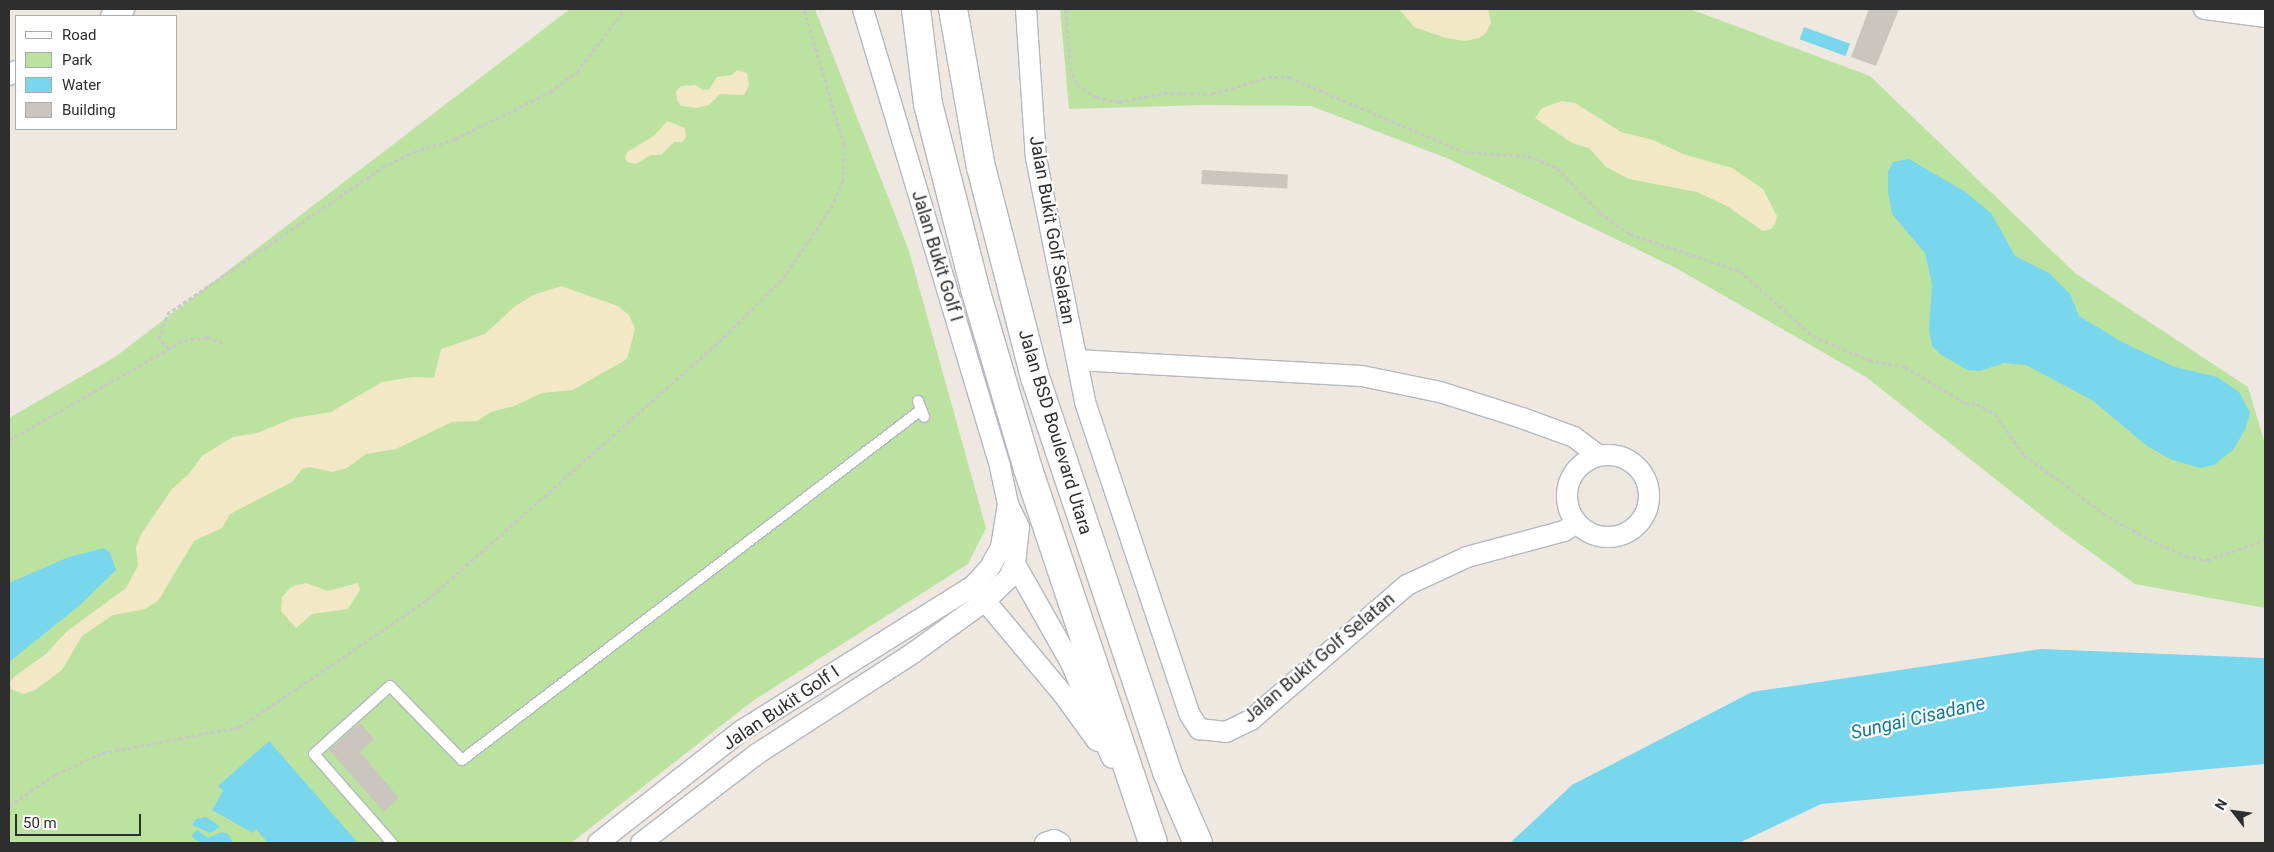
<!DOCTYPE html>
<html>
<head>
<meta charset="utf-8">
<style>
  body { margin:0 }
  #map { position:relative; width:2274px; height:852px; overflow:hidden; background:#eee8e1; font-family:Roboto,sans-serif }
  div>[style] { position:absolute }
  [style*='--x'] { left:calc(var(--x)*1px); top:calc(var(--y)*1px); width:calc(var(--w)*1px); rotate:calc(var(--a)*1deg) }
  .green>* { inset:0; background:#bbe39f }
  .sand>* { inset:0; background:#f2e8c6 }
  .water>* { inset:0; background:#78d6ed; transform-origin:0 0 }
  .building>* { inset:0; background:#cac6bf; transform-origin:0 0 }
  .path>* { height:3px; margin-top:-1.5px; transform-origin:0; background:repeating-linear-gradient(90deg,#c9c9c9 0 4px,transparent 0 6.5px) }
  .roads { filter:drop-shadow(1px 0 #b4b8c0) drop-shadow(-1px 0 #b4b8c0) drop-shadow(0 1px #b4b8c0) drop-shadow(0 -1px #b4b8c0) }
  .service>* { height:10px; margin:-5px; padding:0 5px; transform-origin:5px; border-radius:5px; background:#fff }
  .minor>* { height:20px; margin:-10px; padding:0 10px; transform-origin:10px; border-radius:10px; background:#fff }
  .minor>.ring { margin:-10px; padding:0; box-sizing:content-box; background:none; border:20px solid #fff; border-radius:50% }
  .secondary>* { height:28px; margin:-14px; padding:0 14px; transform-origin:14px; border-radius:14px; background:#fff }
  span { translate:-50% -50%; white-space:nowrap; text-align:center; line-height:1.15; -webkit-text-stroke:4.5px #fff; paint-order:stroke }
  .street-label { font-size:18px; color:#2e2e2e }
  .water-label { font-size:19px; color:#11789f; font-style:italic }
  .frame { position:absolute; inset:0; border:10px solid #2e2e2e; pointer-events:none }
  .legend { position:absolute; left:15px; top:15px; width:162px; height:115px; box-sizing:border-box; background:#fff; border:1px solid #ababab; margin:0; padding:6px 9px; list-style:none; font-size:15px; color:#2e2e2e }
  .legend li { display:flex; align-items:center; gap:10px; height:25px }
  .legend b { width:25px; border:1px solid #ababab }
  .north { position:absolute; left:2209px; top:787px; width:50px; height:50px; -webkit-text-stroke:4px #fff; paint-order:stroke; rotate:300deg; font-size:14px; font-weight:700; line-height:20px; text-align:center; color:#2e2e2e }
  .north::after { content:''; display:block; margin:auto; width:18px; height:22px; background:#2e2e2e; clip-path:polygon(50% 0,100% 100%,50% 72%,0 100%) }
  .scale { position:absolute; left:15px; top:814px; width:126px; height:22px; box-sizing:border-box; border:2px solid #2e2e2e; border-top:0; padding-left:6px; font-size:15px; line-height:18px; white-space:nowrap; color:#2e2e2e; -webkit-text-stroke:4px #fff; paint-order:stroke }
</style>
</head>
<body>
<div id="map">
  <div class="green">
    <i style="clip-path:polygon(570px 9px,815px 9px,909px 251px,986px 528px,968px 564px,754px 700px,571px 843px,9px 843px,9px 418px,115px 357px)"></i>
    <i style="clip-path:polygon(1060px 9px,1690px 9px,1870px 76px,2075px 273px,2248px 387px,2265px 444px,2265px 608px,2135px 584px,2060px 530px,1866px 377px,1674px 267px,1449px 159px,1311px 106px,1206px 105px,1069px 109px)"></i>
  </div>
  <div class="sand">
    <i style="clip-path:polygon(1399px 9px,1488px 9px,1491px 23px,1486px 33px,1479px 38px,1465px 41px,1446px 38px,1414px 27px)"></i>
    <i style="clip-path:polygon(737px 70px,747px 73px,749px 85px,744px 95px,720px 94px,709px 105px,697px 108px,681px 106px,677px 100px,676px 92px,681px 86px,696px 85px,702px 90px,709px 89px,717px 77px,732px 75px)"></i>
    <i style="clip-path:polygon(1562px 101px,1575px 103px,1621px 132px,1653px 140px,1683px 154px,1732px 168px,1763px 189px,1777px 216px,1775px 224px,1771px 229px,1763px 231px,1727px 206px,1697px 192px,1629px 179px,1606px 167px,1589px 148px,1572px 143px,1535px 118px,1542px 108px)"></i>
    <i style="clip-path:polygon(667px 121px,685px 128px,686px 137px,682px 142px,674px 142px,661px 155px,651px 155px,636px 164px,627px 162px,625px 158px,627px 152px,655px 135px)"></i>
    <i style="clip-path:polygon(561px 286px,618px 306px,629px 315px,635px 329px,627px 359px,573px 390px,542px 393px,514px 406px,491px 412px,477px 421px,452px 422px,396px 449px,366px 454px,347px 468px,332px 472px,310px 467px,302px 469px,292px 482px,230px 514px,222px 528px,194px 541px,158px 601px,145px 609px,113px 615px,82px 636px,62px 670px,35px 690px,23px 694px,11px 689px,10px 682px,15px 676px,46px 654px,66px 632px,126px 588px,138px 566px,136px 547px,142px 533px,172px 489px,189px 474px,202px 456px,233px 437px,257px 433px,294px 418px,331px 412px,382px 382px,413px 377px,434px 378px,441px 349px,485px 334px,514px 307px,533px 295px)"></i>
    <i style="clip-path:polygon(306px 583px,328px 591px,358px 583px,360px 590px,348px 609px,312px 614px,296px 628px,281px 611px,282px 597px,291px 587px)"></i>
  </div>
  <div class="water">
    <i style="left:1804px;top:27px;width:49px;height:13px;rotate:20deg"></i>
    <i style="clip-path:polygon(1909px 159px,1964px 191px,1991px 213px,2015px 256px,2049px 273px,2070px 294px,2079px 316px,2122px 342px,2175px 367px,2217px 377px,2239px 392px,2250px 412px,2246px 428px,2233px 450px,2214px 465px,2200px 468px,2172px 460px,2147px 446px,2092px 400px,2026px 365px,2004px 363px,1980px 371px,1967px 370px,1940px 354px,1932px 346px,1929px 329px,1932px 284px,1925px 253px,1892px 214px,1888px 192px,1888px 171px,1893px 162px)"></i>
    <i style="clip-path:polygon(104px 548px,110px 553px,116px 570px,80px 605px,9px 662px,9px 583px,69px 557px)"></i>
    <i style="clip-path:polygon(2041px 649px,2265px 658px,2265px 764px,1821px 804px,1739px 843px,1510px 843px,1572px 785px,1752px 692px)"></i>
    <i style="clip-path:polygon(269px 741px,358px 843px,268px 843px,256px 829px,253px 833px,212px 810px,223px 791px,218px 786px)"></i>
    <i style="clip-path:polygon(206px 817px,214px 822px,220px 827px,210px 833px,192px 825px,196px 819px)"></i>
    <i style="clip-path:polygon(197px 830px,208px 838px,222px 832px,228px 834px,233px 843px,200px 843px,191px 836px)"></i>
  </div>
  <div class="building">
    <i style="clip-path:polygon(1869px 9px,1899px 9px,1876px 66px,1851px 57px)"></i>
    <i style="left:1202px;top:170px;width:86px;height:14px;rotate:3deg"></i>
    <i style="clip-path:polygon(360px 723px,374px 739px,360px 752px,399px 798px,384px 812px,329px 750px)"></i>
  </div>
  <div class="path">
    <i style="--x:1066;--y:9;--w:59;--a:86.1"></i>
    <i style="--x:1070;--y:68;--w:18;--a:68"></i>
    <i style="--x:1077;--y:85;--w:22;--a:32"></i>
    <i style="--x:1096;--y:97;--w:24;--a:12"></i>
    <i style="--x:1119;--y:102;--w:46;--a:-11.3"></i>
    <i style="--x:1164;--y:93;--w:48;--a:1.2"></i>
    <i style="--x:1212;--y:94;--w:59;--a:-16.9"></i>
    <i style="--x:1268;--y:77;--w:21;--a:0"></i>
    <i style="--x:1289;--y:77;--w:190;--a:23.2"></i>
    <i style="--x:1464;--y:152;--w:64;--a:3.6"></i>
    <i style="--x:1528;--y:156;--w:31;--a:22"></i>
    <i style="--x:1557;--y:168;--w:62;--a:46.3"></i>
    <i style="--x:1600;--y:213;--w:37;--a:35"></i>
    <i style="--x:1630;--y:234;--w:116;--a:18.6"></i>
    <i style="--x:1740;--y:271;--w:98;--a:41.7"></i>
    <i style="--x:1813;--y:336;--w:61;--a:23.2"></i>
    <i style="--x:1869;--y:360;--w:37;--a:11"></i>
    <i style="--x:1905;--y:367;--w:70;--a:31"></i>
    <i style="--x:1965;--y:403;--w:12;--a:5"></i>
    <i style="--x:1977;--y:404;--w:21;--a:29"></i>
    <i style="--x:1995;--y:414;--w:50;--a:54.7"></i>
    <i style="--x:2024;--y:455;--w:105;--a:36.1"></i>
    <i style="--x:2109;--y:517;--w:51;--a:29.1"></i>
    <i style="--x:2154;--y:542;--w:35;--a:24"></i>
    <i style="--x:2186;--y:556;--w:21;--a:11"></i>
    <i style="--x:2207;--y:560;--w:61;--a:-19"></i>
    <i style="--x:169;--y:348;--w:13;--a:-138"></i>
    <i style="--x:159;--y:339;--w:26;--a:-72"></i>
    <i style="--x:167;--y:314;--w:261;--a:-34.2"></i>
    <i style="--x:383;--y:167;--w:34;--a:-26"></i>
    <i style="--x:414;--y:152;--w:43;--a:-17.6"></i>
    <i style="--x:455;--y:139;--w:106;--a:-26.3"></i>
    <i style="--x:550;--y:92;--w:34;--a:-37"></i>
    <i style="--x:577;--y:72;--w:79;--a:-52.7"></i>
    <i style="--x:9;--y:440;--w:202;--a:-29.7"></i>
    <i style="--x:184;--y:340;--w:23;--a:-7"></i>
    <i style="--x:207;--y:337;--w:20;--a:20"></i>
    <i style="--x:9;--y:806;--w:57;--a:-34.2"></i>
    <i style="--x:56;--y:774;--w:51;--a:-24.5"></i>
    <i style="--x:102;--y:753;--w:140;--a:-10.7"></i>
    <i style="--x:240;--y:727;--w:226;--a:-34.2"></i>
    <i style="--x:427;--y:600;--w:390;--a:-41.5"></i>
    <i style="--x:719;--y:342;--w:91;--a:-45"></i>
    <i style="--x:783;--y:278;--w:85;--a:-55.6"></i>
    <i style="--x:831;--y:208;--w:30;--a:-66"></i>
    <i style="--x:843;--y:181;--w:36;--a:-88"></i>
    <i style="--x:844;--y:145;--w:142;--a:-106.4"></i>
  </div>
  <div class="roads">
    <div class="service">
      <i style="--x:918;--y:401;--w:17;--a:69"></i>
      <i style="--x:392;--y:843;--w:118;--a:-131.2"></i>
      <i style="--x:314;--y:754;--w:102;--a:-41.8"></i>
      <i style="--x:390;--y:686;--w:103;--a:45.8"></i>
      <i style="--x:462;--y:760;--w:577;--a:-37.33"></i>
    </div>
    <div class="minor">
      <i style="--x:1026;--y:9;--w:149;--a:86.2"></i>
      <i style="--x:1036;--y:158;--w:249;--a:78.6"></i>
      <i style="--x:1085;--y:402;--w:330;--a:71.5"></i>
      <i style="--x:1190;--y:715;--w:17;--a:57"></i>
      <i style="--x:1199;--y:729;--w:27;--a:6"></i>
      <i style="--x:1226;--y:732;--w:28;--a:-26"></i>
      <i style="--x:1251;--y:720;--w:206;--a:-40.9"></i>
      <i style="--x:1407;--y:585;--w:66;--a:-25"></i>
      <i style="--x:1467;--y:557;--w:100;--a:-15"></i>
      <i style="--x:1564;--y:531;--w:15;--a:-32"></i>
      <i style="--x:2204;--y:9;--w:62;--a:7.5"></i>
      <i style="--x:111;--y:16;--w:15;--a:-28"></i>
      <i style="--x:9;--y:75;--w:8;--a:-30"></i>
      <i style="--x:1077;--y:360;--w:285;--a:3.2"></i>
      <i style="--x:1362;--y:376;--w:80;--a:11.6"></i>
      <i style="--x:1440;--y:392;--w:86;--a:17.6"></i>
      <i style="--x:1522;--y:418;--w:55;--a:20.1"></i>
      <i style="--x:1574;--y:437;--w:31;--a:37"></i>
      <i class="ring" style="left:1567px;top:455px;width:62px;height:62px"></i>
      <i style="--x:1015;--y:564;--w:114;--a:60.5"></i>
      <i style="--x:1071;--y:663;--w:103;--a:66.7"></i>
      <i style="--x:976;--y:590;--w:136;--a:50.1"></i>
      <i style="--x:1063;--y:694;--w:58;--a:54.1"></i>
      <i style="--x:598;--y:843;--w:182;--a:-38.1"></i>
      <i style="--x:741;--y:731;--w:274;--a:-32"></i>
      <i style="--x:973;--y:586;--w:23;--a:-47"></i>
      <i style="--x:989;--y:569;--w:25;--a:-61"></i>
      <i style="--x:1001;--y:547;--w:44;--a:-80.8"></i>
      <i style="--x:641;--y:843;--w:146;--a:-37.5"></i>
      <i style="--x:757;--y:754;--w:186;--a:-32.9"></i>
      <i style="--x:913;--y:653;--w:89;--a:-35.8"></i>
      <i style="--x:985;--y:601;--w:32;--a:-44"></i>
      <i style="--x:1008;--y:579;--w:17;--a:-65"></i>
      <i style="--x:1015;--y:564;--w:37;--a:-84"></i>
      <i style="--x:1019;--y:527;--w:25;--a:-116"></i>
      <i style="--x:1008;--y:504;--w:39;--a:-102"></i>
      <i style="--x:1000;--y:466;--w:477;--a:-106.7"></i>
      <i style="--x:1045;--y:843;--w:9;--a:-18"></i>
      <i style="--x:1054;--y:840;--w:7;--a:27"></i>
    </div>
    <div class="secondary">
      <i style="--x:916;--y:9;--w:96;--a:82.8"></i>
      <i style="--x:928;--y:104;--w:191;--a:75.7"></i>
      <i style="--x:975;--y:289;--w:188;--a:73.6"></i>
      <i style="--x:1028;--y:469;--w:394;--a:71.5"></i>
      <i style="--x:953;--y:9;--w:160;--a:80"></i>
      <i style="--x:981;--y:167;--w:217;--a:75.6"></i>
      <i style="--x:1035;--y:377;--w:416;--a:71.5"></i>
      <i style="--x:1167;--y:772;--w:77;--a:66.4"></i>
    </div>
  </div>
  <div class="street-label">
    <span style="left:1052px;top:230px;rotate:80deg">Jalan Bukit Golf Selatan</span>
    <span style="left:937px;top:256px;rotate:73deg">Jalan Bukit Golf I</span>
    <span style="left:1055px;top:432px;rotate:73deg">Jalan BSD Boulevard Utara</span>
    <span style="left:1319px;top:658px;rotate:-40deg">Jalan Bukit Golf Selatan</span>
    <span style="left:781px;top:708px;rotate:-34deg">Jalan Bukit Golf I</span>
  </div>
  <div class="water-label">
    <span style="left:1918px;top:718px;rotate:-13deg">Sungai Cisadane</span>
  </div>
  <div class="frame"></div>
  <ul class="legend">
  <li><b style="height:6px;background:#fff"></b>Road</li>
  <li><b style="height:14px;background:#bbe39f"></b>Park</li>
  <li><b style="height:14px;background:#78d6ed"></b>Water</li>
  <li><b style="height:14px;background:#cac6bf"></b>Building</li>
  </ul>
  <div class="north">N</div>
  <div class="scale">50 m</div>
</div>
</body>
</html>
